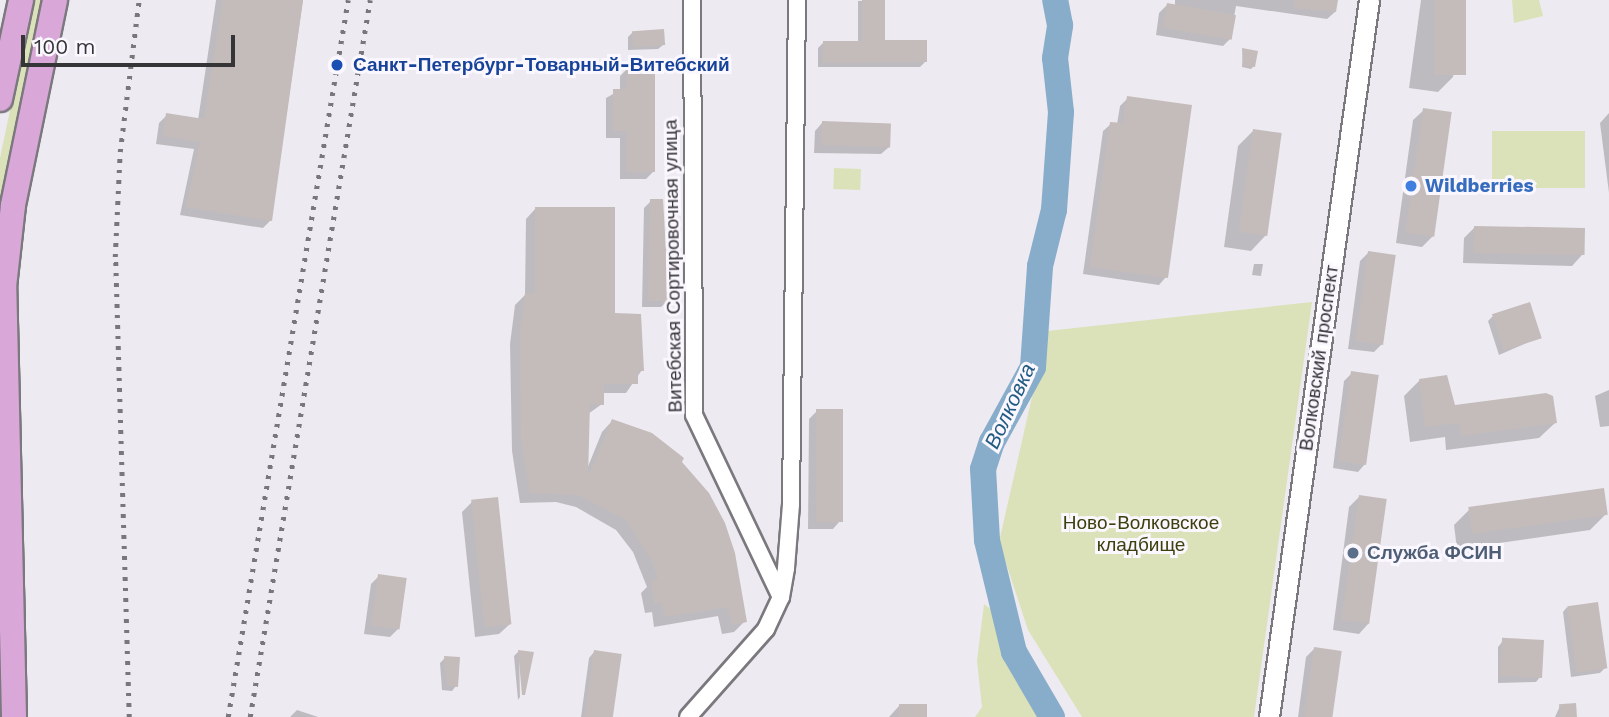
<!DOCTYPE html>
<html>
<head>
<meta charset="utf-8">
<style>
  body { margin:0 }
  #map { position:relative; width:1609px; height:717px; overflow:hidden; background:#eeeaf1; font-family:"Work Sans",sans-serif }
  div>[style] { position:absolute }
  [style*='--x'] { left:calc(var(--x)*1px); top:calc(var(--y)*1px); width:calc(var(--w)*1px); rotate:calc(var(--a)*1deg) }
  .green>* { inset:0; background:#dbe2b9; transform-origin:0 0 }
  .shadow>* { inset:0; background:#0003 }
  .river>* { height:26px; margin:-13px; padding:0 13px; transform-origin:13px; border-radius:13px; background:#87adca }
  .building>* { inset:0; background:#c4bcba; transform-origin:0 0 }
  .roads { filter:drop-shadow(2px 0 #7b787e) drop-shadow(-2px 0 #7b787e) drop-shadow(0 2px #7b787e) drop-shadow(0 -2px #7b787e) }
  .minor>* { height:16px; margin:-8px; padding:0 8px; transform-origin:8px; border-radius:8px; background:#fff }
  .tertiary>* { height:19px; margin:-9.5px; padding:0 9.5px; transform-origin:9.5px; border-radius:9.5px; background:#fff }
  .primary>* { height:24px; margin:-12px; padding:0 12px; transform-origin:12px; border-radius:12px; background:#d9a8d9 }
  .rail>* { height:4.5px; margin-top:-2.25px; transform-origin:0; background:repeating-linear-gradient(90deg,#79777b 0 3.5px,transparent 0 10.5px) }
  .dots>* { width:19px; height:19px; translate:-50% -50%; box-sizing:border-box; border:4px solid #fbf7ff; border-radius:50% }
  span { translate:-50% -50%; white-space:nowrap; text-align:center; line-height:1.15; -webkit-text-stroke:6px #fbf7ff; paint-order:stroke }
  .transit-label { font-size:19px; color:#164399; font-weight:700 }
  .left { translate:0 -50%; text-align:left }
  .shop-label { font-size:19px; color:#366cbe; font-weight:700 }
  .street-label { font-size:19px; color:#353437 }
  .park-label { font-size:19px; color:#3b400c }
  .service-label { font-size:19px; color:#4e5e75; font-weight:700 }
  .water-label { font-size:21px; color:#205b83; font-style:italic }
  .scale { position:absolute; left:21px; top:35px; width:214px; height:32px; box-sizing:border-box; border:4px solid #353437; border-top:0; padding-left:9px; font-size:21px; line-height:24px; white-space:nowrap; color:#353437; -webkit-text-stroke:5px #fbf7ff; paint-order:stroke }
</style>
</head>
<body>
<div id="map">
  <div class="green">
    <i style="clip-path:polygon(33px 0,43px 0,0 204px,0 158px)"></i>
    <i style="clip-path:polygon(1512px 0,1539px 0,1543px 16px,1514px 23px)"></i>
    <i style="left:1492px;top:131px;width:93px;height:57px"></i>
    <i style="left:834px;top:168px;width:27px;height:21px;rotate:2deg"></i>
    <i style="clip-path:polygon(1312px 302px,1254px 717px,1082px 717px,1028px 630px,999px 542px,1047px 331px)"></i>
    <i style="clip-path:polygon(984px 604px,1008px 623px,1041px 717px,975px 717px,982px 707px,977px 661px)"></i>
  </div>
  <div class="shadow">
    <i style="clip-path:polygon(216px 0,303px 0,271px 220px,263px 228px,180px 215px,194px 149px,156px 144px,159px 123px,167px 115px,198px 120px)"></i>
    <i style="clip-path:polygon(884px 0,884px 41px,925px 62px,920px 67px,818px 67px,818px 48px,823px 43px,858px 43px,858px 1px)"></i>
    <i style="clip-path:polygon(1175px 0,1336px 0,1335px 12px,1327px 19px,1236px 6px,1230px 39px,1223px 46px,1156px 35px,1159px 13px,1167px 5px,1175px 6px)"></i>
    <i style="clip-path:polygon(1421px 0,1464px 0,1453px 77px,1438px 92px,1409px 88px)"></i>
    <i style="clip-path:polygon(633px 32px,663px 45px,658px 49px,628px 50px,628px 37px)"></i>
    <i style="clip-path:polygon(1243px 50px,1253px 67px,1251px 69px,1242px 67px)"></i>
    <i style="clip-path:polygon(628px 68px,654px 171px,646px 179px,620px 179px,620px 138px,606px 138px,606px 98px,620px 90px,620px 76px)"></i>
    <i style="clip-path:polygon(1128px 98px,1166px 277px,1159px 285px,1083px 274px,1103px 131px,1111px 124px,1117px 124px,1120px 106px)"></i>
    <i style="clip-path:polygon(1424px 110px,1433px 236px,1422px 247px,1396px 243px,1413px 120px)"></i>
    <i style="clip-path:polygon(1609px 113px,1609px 193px,1600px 123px)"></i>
    <i style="clip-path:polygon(822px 123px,889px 147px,881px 154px,814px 153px,815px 131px)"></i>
    <i style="clip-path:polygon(1253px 131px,1266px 235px,1251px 251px,1224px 247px,1238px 146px)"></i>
    <i style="clip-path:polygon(651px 201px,668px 301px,661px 307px,642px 307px,644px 208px)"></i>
    <i style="clip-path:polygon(536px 208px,613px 315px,642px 370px,626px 393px,602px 393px,602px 404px,588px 414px,587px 469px,602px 432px,612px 421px,679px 462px,745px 621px,734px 632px,722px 634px,718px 616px,654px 627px,652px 612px,645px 613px,641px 593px,647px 587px,633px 552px,616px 530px,576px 507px,556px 502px,520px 503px,512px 451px,510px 344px,515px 305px,525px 295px,526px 219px)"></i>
    <i style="clip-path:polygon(1474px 228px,1582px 255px,1572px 266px,1463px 263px,1464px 238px)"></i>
    <i style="clip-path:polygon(1368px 253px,1382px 344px,1374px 352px,1348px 349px,1360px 261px)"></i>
    <i style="clip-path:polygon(1254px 264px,1263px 264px,1261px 276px,1252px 275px)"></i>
    <i style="clip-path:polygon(1493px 316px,1540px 337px,1499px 355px,1488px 321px)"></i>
    <i style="clip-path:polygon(1352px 373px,1365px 464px,1358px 472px,1333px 468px,1344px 381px)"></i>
    <i style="clip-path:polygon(1420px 380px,1453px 407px,1555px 423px,1539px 438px,1446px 450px,1445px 437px,1410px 442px,1404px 396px)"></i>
    <i style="clip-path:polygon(1609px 390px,1609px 426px,1600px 427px,1595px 396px)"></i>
    <i style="clip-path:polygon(817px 411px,840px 521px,833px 529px,808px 529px,809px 419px)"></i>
    <i style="clip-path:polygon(1359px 497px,1369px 623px,1359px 634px,1333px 630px,1349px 507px)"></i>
    <i style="clip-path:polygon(472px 502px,510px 624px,499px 634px,475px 637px,462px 512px)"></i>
    <i style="clip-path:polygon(1469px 510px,1606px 514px,1590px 530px,1457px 549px,1454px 525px)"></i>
    <i style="clip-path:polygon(379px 576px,398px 629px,390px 637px,364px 634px,371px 584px)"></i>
    <i style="clip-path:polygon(1567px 607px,1605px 668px,1600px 673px,1571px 677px,1563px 612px)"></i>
    <i style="clip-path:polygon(1502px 642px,1540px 677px,1536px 682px,1498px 683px,1498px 647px)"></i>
    <i style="clip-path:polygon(1314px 649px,1331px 717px,1298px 717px,1306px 657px)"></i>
    <i style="clip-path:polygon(519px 651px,520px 697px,518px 700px,514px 656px)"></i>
    <i style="clip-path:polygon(594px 652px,612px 717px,581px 717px,589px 658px)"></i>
    <i style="clip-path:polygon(445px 658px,456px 686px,452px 691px,442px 690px,440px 663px)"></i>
    <i style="clip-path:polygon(899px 706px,926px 717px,889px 717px)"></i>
    <i style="clip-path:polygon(1560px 706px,1575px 717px,1555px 717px)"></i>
    <i style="clip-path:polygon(297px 710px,318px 717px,290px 717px)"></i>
  </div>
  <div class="river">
    <i style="--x:1052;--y:717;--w:75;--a:-120.3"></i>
    <i style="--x:1014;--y:652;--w:115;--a:-103.6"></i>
    <i style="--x:987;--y:540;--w:71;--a:-93.2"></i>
    <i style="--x:983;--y:469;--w:28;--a:-72"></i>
    <i style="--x:992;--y:442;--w:85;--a:-61.3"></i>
    <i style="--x:1033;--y:367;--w:101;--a:-86"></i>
    <i style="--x:1040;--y:266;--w:58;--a:-76"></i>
    <i style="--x:1054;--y:210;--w:98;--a:-85.9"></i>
    <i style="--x:1061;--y:112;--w:54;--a:-96.3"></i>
    <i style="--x:1055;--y:58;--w:33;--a:-81"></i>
    <i style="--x:1060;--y:25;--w:25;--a:-101"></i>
  </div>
  <div class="building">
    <i style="clip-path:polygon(223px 0,303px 0,272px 221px,186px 207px,200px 142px,163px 136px,166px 113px,204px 119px)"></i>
    <i style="clip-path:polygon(862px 0,885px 0,885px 40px,927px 40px,927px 62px,823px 63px,823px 41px,862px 41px)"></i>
    <i style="clip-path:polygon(1294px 0,1338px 0,1336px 12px,1294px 8px)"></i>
    <i style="left:1434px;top:0;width:32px;height:75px"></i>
    <i style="left:1167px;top:3px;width:70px;height:25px;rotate:10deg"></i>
    <i style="left:664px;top:29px;width:16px;height:32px;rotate:86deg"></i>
    <i style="clip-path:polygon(1242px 48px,1258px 51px,1255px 67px,1243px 66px)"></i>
    <i style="clip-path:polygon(627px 67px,655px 67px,655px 172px,627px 172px,627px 131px,613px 131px,613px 89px,627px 89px)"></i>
    <i style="clip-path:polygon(1127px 96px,1192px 105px,1168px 278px,1090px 267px,1110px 122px,1123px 123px)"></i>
    <i style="left:1423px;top:108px;width:29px;height:126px;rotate:8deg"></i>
    <i style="left:822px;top:121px;width:69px;height:24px;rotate:2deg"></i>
    <i style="left:1253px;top:129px;width:29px;height:104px;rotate:8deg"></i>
    <i style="clip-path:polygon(650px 199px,663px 199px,669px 301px,648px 301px)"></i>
    <i style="clip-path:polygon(535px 207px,615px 207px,615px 313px,641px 314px,644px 371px,638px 371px,638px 384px,604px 384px,604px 405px,590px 404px,588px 478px,612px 419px,652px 433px,684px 458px,682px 462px,709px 493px,725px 523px,735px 553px,747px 622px,732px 625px,728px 607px,664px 617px,661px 602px,654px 604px,651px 581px,658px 579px,652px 561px,626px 520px,578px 495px,530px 493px,521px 440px,520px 333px,525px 293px,535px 294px)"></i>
    <i style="left:1474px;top:226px;width:111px;height:27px;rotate:1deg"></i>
    <i style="left:1368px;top:251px;width:28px;height:91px;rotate:8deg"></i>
    <i style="left:1530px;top:302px;width:38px;height:40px;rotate:72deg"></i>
    <i style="left:1351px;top:371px;width:28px;height:91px;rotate:8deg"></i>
    <i style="clip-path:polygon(1447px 375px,1455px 405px,1546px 393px,1553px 396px,1557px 423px,1461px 436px,1459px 423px,1425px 427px,1419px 379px)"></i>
    <i style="left:816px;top:409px;width:27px;height:113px"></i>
    <i style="left:1604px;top:488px;width:27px;height:137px;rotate:82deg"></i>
    <i style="left:1359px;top:495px;width:28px;height:126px;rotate:8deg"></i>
    <i style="left:498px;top:497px;width:128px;height:27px;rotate:84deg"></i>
    <i style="left:378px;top:574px;width:29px;height:52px;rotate:8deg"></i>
    <i style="left:1598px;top:602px;width:67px;height:31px;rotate:82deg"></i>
    <i style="left:1544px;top:640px;width:38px;height:42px;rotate:93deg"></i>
    <i style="left:1314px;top:647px;width:28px;height:71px;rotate:8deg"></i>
    <i style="clip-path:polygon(518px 650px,534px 652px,525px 695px,522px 695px)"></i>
    <i style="left:594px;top:650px;width:28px;height:68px;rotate:8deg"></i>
    <i style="clip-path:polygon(444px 656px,460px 657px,458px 687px,447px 686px)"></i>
    <i style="left:1576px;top:703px;width:14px;height:17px;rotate:86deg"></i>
    <i style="left:927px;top:704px;width:13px;height:28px;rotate:90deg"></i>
  </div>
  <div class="roads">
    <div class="minor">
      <i style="--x:692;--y:0;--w:415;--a:89.7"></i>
      <i style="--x:694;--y:415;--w:202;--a:64.5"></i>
      <i style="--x:688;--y:717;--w:118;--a:-48.4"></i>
      <i style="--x:766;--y:629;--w:35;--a:-65"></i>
      <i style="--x:781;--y:597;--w:29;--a:-80"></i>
      <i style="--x:786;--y:568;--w:64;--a:-85.5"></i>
      <i style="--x:791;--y:504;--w:504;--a:-89.32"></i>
    </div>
    <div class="tertiary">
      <i style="--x:1269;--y:717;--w:724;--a:-82.06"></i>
    </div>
    <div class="primary">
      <i style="--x:0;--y:99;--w:101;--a:-78"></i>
      <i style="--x:14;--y:717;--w:430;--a:-91.3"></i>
      <i style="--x:4;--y:287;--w:82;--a:-83.7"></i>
      <i style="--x:13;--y:205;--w:209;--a:-78.4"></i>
    </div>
  </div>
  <div class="rail">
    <i style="--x:129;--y:717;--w:460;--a:-91.7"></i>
    <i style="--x:115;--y:257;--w:105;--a:-87.3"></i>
    <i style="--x:120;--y:152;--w:153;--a:-82.9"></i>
    <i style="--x:228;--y:717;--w:727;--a:-80.5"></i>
    <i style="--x:250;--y:717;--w:727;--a:-80.5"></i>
  </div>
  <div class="dots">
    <i style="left:337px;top:65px;background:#1a4fb4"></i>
    <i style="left:1411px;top:186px;background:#3f7fe0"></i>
    <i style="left:1353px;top:553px;background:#5c6f8a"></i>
  </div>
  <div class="transit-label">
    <span class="left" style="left:353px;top:65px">Санкт-Петербург-Товарный-Витебский</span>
  </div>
  <div class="shop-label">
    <span class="left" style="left:1425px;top:186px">Wildberries</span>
  </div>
  <div class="street-label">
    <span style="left:673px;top:266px;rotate:-91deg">Витебская Сортировочная улица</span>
    <span style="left:1319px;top:358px;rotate:-82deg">Волковский проспект</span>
  </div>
  <div class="park-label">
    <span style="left:1141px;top:534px">Ново-Волковское<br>кладбище</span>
  </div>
  <div class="service-label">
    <span class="left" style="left:1367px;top:553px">Служба ФСИН</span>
  </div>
  <div class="water-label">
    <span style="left:1010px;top:406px;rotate:-65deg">Волковка</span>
  </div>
  <div class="scale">100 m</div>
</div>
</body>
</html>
